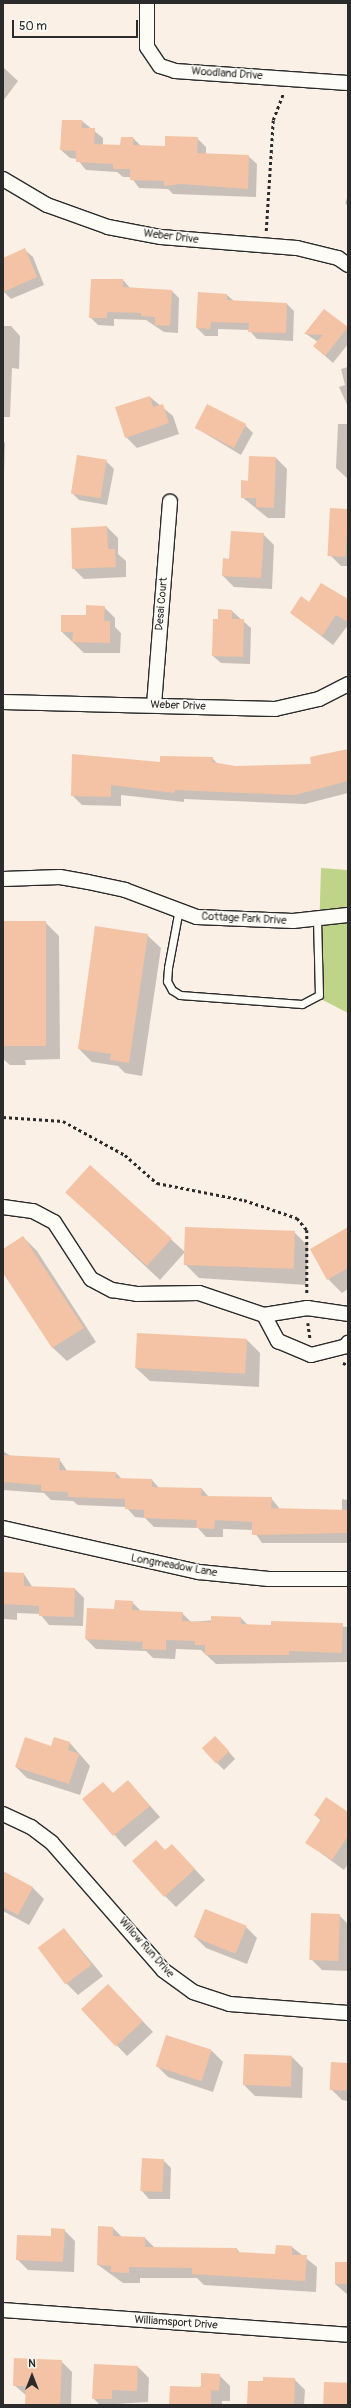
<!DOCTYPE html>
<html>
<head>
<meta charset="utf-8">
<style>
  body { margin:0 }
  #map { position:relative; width:351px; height:2408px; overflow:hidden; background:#fbf0e6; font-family:Pangolin,sans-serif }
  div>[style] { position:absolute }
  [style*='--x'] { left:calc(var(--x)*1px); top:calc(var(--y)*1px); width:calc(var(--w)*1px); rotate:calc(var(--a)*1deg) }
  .green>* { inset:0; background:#c0d489 }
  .shadow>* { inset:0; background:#0003 }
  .building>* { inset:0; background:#f4c2a4; transform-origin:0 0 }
  .path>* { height:2.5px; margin-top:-1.25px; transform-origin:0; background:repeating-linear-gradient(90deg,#2b2b2b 0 3px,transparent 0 6px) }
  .roads { filter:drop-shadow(1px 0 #2b2b2b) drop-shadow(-1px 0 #2b2b2b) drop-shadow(0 1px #2b2b2b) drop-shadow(0 -1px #2b2b2b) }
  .service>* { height:7px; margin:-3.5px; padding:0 3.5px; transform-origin:3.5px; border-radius:3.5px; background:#fdfcf7 }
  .minor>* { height:14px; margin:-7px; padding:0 7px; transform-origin:7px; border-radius:7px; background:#fdfcf7 }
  span { translate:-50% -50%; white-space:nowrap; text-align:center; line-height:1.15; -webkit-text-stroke:3px #fdfcf7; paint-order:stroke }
  .street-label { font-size:11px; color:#2b2b2b }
  .frame { position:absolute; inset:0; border:4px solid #2b2b2b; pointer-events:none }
  .north { position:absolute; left:12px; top:2356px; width:40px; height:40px; -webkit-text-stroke:3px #fdfcf7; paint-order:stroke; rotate:0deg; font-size:11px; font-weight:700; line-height:16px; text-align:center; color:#2b2b2b }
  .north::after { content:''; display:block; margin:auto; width:14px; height:18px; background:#2b2b2b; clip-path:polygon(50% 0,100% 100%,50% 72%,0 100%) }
  .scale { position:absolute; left:12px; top:20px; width:126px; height:18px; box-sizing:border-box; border:2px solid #2b2b2b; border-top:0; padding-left:5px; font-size:12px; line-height:14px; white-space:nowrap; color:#2b2b2b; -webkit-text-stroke:3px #fdfcf7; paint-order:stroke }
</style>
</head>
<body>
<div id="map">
  <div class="green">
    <i style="clip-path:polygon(321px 868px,348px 870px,348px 1013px,317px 997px)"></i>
  </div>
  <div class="shadow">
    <i style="clip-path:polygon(3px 67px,18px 81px,3px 101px)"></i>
    <i style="clip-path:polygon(82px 121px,103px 138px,103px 145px,121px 146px,133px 138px,141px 146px,166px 148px,197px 138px,206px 147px,206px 154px,248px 156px,257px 164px,256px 197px,173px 194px,168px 189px,139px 188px,131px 177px,123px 177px,117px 172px,86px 170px,77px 159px,70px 158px,61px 150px)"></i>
    <i style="clip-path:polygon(348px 196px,348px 207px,345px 203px)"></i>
    <i style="clip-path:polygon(25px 250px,33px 257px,44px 285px,11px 299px,3px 291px,3px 259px)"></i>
    <i style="clip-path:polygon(123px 280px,131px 289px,172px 291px,179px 298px,178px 333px,164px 332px,146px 320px,114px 319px,114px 326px,98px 325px,90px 317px)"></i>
    <i style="clip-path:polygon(199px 293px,227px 295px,234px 301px,287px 304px,294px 311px,293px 341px,257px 339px,249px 330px,218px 329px,218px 336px,205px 336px,197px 328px)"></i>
    <i style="clip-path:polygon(324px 311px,348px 329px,348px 344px,333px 363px,314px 346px,318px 342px,306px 334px)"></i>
    <i style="clip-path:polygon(3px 326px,11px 326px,20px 336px,19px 369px,12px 368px,10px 417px,3px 417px)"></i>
    <i style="clip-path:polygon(348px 367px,348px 407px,339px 387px,345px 385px,341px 369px)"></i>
    <i style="clip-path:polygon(150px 397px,173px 416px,179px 434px,137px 448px,126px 437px)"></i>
    <i style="clip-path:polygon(338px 424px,348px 424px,348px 479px,336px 468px)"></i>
    <i style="clip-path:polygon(245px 425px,253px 433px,241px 455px,196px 428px)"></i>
    <i style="clip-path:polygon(3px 441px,5px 443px,4px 474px,3px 474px)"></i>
    <i style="clip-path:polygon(276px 458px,287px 469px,285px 518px,268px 518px,242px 497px,249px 482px)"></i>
    <i style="clip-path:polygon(106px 461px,114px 469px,107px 505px,79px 500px,71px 492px)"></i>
    <i style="clip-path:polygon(348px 510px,348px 566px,341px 566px,330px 555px)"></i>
    <i style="clip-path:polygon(107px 527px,118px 538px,118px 554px,126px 561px,126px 577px,84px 579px,73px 568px)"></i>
    <i style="clip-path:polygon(263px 534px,274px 545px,272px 589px,234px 587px,223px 576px,230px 560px)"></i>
    <i style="clip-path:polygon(348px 600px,348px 625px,333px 645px,291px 613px,310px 603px)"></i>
    <i style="clip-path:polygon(104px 607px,115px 618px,115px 627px,121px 633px,120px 653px,84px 653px,62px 632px)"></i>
    <i style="clip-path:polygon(232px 611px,251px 628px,250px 664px,221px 663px,213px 656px,219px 620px)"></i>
    <i style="clip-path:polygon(348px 752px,348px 793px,305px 804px,184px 799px,184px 802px,121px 795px,121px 806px,82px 805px,72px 795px,161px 763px,212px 758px,218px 764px,235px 767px,313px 765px)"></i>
    <i style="clip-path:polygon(3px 921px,45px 922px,59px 936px,60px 1059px,25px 1060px,26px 1065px,10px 1065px,3px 1059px)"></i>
    <i style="clip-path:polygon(147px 935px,161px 948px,142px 1076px,125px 1073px,118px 1066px,92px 1062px,79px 1049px)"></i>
    <i style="clip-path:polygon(90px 1166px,185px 1252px,160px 1280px,80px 1205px)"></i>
    <i style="clip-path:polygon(348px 1228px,348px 1289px,342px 1293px,328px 1279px,311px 1250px)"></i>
    <i style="clip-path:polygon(294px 1232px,308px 1246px,306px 1285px,199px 1278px,185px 1264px)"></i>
    <i style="clip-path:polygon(23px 1237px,37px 1251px,96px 1342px,67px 1361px,53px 1348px,3px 1271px,3px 1251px)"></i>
    <i style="clip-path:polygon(247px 1340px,260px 1353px,259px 1387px,150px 1381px,136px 1368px)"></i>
    <i style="clip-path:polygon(3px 1451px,12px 1457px,59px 1459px,68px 1472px,116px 1473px,122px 1479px,152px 1480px,160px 1489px,202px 1489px,209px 1497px,271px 1498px,280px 1509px,342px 1511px,342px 1499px,348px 1500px,348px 1543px,262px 1543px,253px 1530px,223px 1529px,223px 1537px,206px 1537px,198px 1528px,154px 1527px,145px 1518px,135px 1517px,126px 1507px,78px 1505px,73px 1501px,51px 1500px,44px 1493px,3px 1490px)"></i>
    <i style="clip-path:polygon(24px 1574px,33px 1588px,75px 1589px,84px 1598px,83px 1626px,49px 1625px,40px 1614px,17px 1613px,17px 1620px,4px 1619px,3px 1582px)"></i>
    <i style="clip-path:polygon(132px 1602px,141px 1611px,182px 1613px,191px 1622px,241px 1618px,248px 1625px,272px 1626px,272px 1622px,348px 1627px,348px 1662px,216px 1664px,201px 1650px,176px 1649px,175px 1659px,153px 1658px,146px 1651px,96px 1649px,86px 1639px,115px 1610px)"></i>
    <i style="clip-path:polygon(55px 1738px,70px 1743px,90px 1766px,80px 1795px,27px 1778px,16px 1767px,52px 1747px)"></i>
    <i style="clip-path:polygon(223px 1745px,235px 1759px,224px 1770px,216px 1762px)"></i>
    <i style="clip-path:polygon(128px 1781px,160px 1817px,125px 1847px,83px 1799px,113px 1793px)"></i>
    <i style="clip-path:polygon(348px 1813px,348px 1864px,344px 1870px,307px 1843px,321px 1821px,315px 1815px)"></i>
    <i style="clip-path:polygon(172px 1845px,205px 1880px,176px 1907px,165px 1896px,166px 1851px)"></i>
    <i style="clip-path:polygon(3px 1872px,33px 1888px,44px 1899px,29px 1925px,3px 1911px)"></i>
    <i style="clip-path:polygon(339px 1915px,348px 1924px,348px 1971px,322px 1970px,311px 1959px)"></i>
    <i style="clip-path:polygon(246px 1927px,257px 1938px,247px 1964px,206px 1948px,195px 1937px)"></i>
    <i style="clip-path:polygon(64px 1929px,103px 1976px,78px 1995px,67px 1984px)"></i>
    <i style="clip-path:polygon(119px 1996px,153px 2032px,127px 2056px,83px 2010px)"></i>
    <i style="clip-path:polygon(212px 2051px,223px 2062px,213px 2092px,168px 2077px,157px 2066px)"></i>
    <i style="clip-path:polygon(292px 2057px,303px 2068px,302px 2098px,255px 2096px,244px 2085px)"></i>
    <i style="clip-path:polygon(348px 2064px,348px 2101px,342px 2100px,331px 2089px)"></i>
    <i style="clip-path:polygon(163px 2160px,171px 2168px,170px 2199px,149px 2199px,142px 2191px)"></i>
    <i style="clip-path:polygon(113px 2228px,122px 2237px,145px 2238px,155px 2248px,237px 2249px,240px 2253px,276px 2255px,292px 2247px,317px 2267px,316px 2292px,204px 2285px,197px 2278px,140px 2278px,140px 2283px,123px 2283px,98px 2265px)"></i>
    <i style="clip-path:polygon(64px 2230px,75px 2241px,74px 2272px,28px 2270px,17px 2259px)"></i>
    <i style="clip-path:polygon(348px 2263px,348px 2295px,335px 2284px)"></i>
    <i style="clip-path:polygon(61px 2361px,72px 2372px,71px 2405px,26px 2405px,27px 2396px,14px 2385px)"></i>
    <i style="clip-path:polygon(138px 2367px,149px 2378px,148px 2402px,100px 2405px,93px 2398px)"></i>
    <i style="clip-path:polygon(219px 2375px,230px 2386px,230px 2401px,222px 2401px,222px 2405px,170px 2405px)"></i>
    <i style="clip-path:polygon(294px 2379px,305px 2390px,304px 2405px,248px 2405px,264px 2382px)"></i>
  </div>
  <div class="building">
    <i style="clip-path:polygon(62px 120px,82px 120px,82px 128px,95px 128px,94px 144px,120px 145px,121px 137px,133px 137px,133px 145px,165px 146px,165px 136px,198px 137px,197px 153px,249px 155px,248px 189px,181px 184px,164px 186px,164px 181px,130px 180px,130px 169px,113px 169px,113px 164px,76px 162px,76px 151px,60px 150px)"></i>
    <i style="clip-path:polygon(25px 248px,37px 277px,3px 292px,3px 258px)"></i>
    <i style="clip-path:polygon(91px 279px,123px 279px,123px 287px,172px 290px,170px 326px,155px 325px,155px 317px,141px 316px,141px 313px,107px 312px,107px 318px,89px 318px)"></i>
    <i style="clip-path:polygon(198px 292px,227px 294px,227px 300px,287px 303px,286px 333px,248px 332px,249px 323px,211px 322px,210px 329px,196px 328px)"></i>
    <i style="clip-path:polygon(324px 309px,348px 327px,325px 356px,313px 346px,323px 335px,304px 334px)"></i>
    <i style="clip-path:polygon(150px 396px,153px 407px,163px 404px,169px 423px,125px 438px,115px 407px)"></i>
    <i style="left:207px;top:404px;width:44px;height:27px;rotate:27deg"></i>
    <i style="left:77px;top:455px;width:30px;height:39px;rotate:9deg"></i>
    <i style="clip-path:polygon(249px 456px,276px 457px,274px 508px,256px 507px,256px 498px,241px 498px,241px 480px,248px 481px)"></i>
    <i style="left:330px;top:508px;width:18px;height:48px;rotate:3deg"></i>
    <i style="clip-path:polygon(107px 526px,108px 549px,115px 549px,116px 567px,72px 569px,71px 528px)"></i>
    <i style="clip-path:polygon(231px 531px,264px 533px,261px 578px,222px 576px,223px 558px,229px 559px)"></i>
    <i style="clip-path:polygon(321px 583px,348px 599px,348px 622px,336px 615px,322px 636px,290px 613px,301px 596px,309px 602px)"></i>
    <i style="clip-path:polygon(86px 605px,105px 606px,104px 621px,110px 621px,110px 643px,72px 642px,73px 632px,61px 632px,61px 615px,86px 615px)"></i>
    <i style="clip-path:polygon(218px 609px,232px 610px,232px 619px,244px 619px,243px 657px,212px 656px,213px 619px,218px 619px)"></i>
    <i style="clip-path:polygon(348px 749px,348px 781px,295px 795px,175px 790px,174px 793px,111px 785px,111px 797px,71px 796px,72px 754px,160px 762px,160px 756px,213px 757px,212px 762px,235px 766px,311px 764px,310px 757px)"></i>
    <i style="left:46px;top:921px;width:125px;height:43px;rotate:90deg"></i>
    <i style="clip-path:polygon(95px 926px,148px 934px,129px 1063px,110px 1060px,111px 1054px,78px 1049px)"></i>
    <i style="left:90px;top:1165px;width:110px;height:37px;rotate:42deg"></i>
    <i style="left:185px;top:1227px;width:110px;height:38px;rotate:2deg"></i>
    <i style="clip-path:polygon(348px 1227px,348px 1268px,327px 1280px,310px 1249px)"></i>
    <i style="clip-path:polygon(23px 1236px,84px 1328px,52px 1348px,3px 1273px,3px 1249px)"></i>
    <i style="left:137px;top:1333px;width:110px;height:35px;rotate:3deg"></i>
    <i style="clip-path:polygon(3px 1455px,60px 1458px,59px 1470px,116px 1472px,116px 1478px,152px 1479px,152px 1487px,202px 1488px,201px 1496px,272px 1497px,271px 1508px,348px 1510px,348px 1533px,252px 1535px,252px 1522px,215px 1520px,214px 1529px,196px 1528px,197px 1520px,144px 1518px,144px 1510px,125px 1509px,125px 1499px,68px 1497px,68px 1492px,41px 1491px,41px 1485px,3px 1482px)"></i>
    <i style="clip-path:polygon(3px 1572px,24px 1573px,24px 1586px,75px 1588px,74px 1617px,39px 1616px,39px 1606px,3px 1604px)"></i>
    <i style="clip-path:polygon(115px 1600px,133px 1601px,132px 1610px,183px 1612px,182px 1621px,211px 1622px,211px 1616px,241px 1617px,241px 1624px,271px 1625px,271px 1621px,343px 1623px,342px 1653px,289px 1651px,289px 1655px,205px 1655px,205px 1645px,195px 1645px,195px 1641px,166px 1640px,166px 1650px,142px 1649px,143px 1642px,85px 1639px,87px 1608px,114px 1609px)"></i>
    <i style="left:215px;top:1736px;width:21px;height:18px;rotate:47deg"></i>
    <i style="clip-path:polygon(25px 1737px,51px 1746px,54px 1737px,70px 1742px,68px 1750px,79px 1754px,69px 1784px,15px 1767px)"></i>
    <i style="clip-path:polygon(128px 1780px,150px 1806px,113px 1836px,82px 1799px,103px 1782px,113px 1793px)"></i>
    <i style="clip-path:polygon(326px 1797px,348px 1812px,348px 1836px,332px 1860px,305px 1843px,321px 1819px,314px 1815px)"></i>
    <i style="clip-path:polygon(156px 1840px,165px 1850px,172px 1844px,195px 1869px,164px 1897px,132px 1861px)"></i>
    <i style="clip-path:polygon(3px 1871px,33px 1887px,18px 1915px,3px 1907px)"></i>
    <i style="left:205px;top:1909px;width:45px;height:30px;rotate:22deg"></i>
    <i style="left:311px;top:1913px;width:29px;height:47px;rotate:2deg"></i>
    <i style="left:64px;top:1928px;width:46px;height:33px;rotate:53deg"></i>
    <i style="left:108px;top:1984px;width:51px;height:37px;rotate:47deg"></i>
    <i style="left:166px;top:2035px;width:48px;height:33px;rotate:18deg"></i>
    <i style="left:244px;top:2054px;width:48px;height:31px;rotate:2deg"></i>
    <i style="left:331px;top:2062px;width:17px;height:28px;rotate:3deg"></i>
    <i style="left:142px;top:2158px;width:22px;height:33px;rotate:3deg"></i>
    <i style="clip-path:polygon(98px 2226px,113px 2227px,113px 2236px,145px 2237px,145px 2247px,237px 2248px,237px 2252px,275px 2254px,276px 2245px,292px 2246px,292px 2255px,307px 2255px,305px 2281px,192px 2274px,192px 2268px,129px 2267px,129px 2273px,111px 2272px,111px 2266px,97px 2265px)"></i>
    <i style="clip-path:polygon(51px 2228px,65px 2229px,63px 2262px,16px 2260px,17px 2235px,51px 2236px)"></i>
    <i style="left:335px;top:2262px;width:13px;height:22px"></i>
    <i style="clip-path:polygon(14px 2358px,62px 2360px,60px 2405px,25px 2405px,26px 2386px,13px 2386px)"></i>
    <i style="clip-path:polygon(94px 2364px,138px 2366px,137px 2391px,112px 2390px,112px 2399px,92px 2399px)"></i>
    <i style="clip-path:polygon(201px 2373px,220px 2374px,219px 2391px,211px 2390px,211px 2405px,169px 2405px,170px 2386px,201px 2387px)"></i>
    <i style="clip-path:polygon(263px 2377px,295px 2378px,294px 2405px,247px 2405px,248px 2381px,263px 2381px)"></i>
    <i style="left:324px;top:2382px;width:24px;height:23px;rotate:2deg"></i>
  </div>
  <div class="path">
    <i style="--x:266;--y:231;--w:111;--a:-86.4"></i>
    <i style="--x:273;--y:120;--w:28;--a:-69"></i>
    <i style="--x:3;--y:1117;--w:60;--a:3.8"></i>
    <i style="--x:63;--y:1121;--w:71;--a:28.7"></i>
    <i style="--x:125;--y:1155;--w:43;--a:41.2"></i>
    <i style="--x:157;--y:1183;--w:89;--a:11.1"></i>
    <i style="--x:244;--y:1200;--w:56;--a:18.8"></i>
    <i style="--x:297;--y:1218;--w:16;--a:50"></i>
    <i style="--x:307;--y:1230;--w:64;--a:90"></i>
    <i style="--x:308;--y:1323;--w:15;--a:82"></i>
    <i style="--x:343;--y:1363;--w:5;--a:22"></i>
  </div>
  <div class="roads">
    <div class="service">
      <i style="--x:179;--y:909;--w:60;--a:100.6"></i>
      <i style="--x:168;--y:968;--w:13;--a:94"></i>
      <i style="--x:167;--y:981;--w:10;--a:61"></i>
      <i style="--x:172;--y:990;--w:9;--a:32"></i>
      <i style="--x:180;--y:995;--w:122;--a:4.2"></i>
      <i style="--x:302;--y:1004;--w:19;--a:-28"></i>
      <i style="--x:319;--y:995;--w:76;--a:-91.5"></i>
    </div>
    <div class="minor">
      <i style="--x:147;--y:3;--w:44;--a:90"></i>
      <i style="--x:147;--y:47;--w:23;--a:56"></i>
      <i style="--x:160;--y:66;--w:16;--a:18"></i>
      <i style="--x:175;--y:71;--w:173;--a:4"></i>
      <i style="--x:3;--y:179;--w:51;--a:30.6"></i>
      <i style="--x:47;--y:205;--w:65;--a:19.8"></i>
      <i style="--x:108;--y:227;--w:54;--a:10.7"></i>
      <i style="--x:161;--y:237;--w:136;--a:4.6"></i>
      <i style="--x:297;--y:248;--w:42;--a:13.7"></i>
      <i style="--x:338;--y:258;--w:12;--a:35"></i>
      <i style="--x:3;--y:702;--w:272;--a:1.5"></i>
      <i style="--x:275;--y:709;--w:45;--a:-12.8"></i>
      <i style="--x:319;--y:699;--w:33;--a:-27"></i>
      <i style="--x:154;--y:705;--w:204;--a:-85.5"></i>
      <i style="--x:3;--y:879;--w:57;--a:-2"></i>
      <i style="--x:60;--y:877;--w:28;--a:10"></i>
      <i style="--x:88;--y:882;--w:38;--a:12"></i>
      <i style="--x:125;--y:890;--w:77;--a:20.6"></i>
      <i style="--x:197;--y:917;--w:96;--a:2.4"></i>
      <i style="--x:293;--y:921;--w:55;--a:-6.2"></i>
      <i style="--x:3;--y:1207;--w:30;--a:8"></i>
      <i style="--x:33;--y:1211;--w:24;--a:28"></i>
      <i style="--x:54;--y:1222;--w:68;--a:57"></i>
      <i style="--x:91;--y:1279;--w:24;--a:28"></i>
      <i style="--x:112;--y:1290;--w:25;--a:9"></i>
      <i style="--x:137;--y:1294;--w:62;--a:-0.9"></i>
      <i style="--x:199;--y:1293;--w:69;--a:18.7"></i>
      <i style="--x:264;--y:1315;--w:44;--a:-9.2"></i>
      <i style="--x:307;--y:1308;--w:41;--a:8.3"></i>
      <i style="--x:264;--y:1315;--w:30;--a:62"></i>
      <i style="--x:278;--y:1341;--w:36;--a:23"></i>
      <i style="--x:311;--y:1355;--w:36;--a:-14"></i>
      <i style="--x:346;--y:1346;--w:4;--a:-56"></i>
      <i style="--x:3;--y:1528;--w:201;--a:12.7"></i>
      <i style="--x:199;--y:1572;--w:70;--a:5.7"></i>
      <i style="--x:269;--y:1579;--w:79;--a:0"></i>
      <i style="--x:3;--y:1814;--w:31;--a:25"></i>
      <i style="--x:31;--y:1827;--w:26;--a:37"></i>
      <i style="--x:52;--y:1843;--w:169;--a:48.8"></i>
      <i style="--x:163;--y:1970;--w:37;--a:36"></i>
      <i style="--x:193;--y:1992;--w:39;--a:18"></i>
      <i style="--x:230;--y:2004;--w:118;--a:4.4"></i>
      <i style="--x:3;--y:2310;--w:346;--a:4.1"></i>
    </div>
  </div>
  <div class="street-label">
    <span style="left:227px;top:74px;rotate:4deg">Woodland Drive</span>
    <span style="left:171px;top:237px;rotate:7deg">Weber Drive</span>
    <span style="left:162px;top:604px;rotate:-85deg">Desai Court</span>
    <span style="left:178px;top:706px;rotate:2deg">Weber Drive</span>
    <span style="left:244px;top:919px;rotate:3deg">Cottage Park Drive</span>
    <span style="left:174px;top:1566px;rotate:10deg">Longmeadow Lane</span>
    <span style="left:146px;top:1948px;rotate:48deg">Willow Run Drive</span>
    <span style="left:176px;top:2323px;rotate:4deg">Williamsport Drive</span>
  </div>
  <div class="frame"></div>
  <div class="north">N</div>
  <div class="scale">50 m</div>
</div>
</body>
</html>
